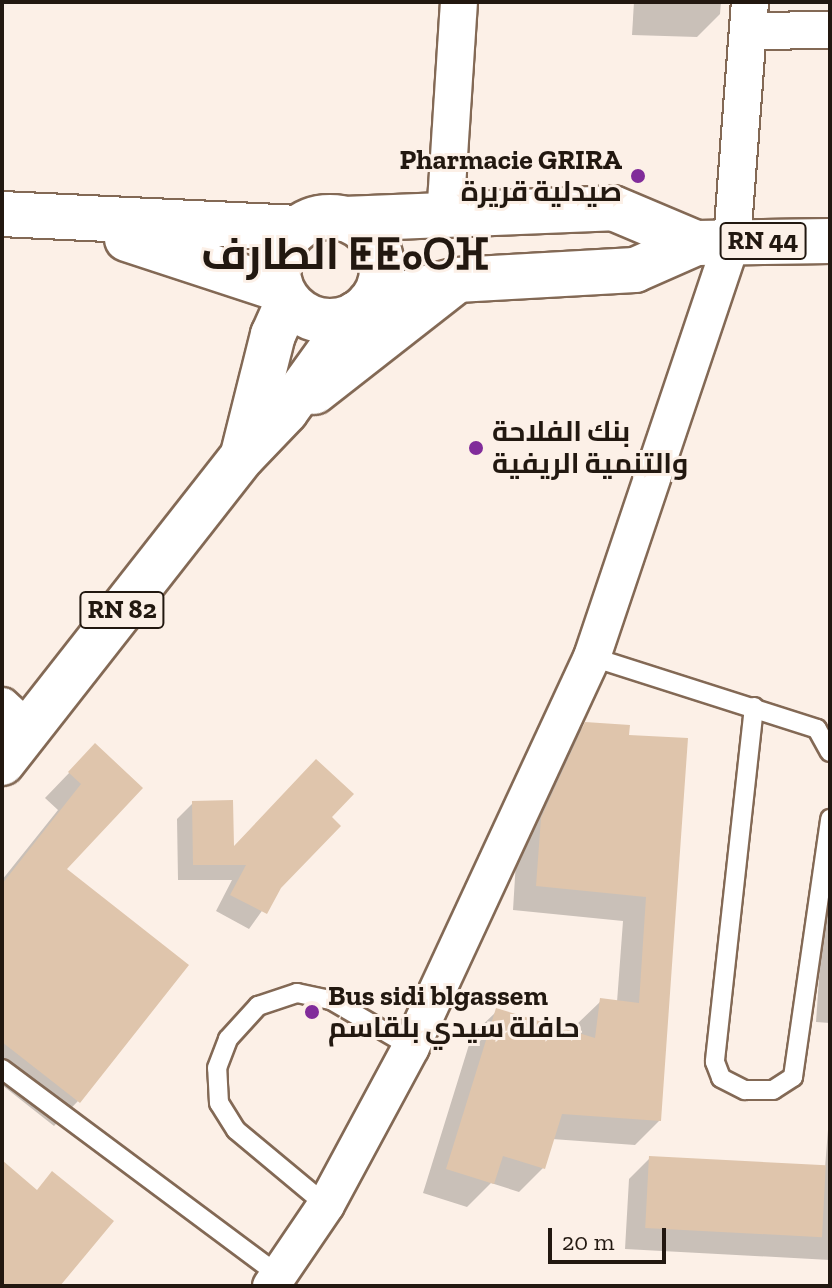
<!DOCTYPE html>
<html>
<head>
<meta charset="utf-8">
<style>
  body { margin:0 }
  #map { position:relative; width:832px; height:1288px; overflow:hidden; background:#fcf0e7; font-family:"Zilla Slab",Cairo,"Noto Sans Tifinagh",serif }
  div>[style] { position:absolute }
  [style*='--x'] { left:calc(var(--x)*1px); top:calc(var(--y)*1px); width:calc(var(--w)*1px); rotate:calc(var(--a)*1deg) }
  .shadow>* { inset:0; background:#0003 }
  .building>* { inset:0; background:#dfc5ac; transform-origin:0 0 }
  .roads { filter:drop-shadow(2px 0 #836955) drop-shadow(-2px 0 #836955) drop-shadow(0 2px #836955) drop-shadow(0 -2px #836955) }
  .lane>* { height:18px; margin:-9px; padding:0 9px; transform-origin:9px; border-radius:9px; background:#fff }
  .street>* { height:36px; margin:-18px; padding:0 18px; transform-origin:18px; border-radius:18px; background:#fff }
  .primary>* { height:44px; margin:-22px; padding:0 22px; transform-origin:22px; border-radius:22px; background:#fff }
  .primary>.ring { margin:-22px; padding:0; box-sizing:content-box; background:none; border:44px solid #fff; border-radius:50% }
  .dots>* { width:22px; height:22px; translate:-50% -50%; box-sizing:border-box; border:4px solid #fcf0e7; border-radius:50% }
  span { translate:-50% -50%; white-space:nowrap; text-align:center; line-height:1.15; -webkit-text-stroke:6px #fcf0e7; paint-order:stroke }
  .shield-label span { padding:2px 6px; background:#fcf0e7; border:2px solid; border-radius:6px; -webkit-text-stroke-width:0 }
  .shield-label { font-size:26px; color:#221810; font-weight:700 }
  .poi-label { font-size:28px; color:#221810; font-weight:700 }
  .right { translate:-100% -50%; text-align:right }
  .left { translate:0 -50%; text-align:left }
  .town-label { font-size:44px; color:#221810; font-weight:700 }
  .frame { position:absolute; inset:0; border:4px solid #221810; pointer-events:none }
  .scale { position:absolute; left:548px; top:1228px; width:118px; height:36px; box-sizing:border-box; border:4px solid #221810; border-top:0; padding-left:10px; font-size:24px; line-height:28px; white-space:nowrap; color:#221810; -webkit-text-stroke:6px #fcf0e7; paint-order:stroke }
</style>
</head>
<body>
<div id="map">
  <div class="shadow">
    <i style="clip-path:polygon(634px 2px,721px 2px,720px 14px,697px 37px,632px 35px)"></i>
    <i style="clip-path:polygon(586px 724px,627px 736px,686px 740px,660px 1120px,635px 1145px,552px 1139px,543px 1168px,519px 1192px,491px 1183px,467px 1207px,423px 1193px,472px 1035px,497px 1011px,575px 1034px,576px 1025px,601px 1001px,617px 1002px,623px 921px,513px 910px,517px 844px,561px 749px)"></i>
    <i style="clip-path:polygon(95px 746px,64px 869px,78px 1101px,54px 1126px,2px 1085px,2px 880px,58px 810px,45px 798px)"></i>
    <i style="clip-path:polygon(193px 803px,232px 850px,329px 817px,249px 929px,216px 911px,232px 880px,178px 880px,177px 819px)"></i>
    <i style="clip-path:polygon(830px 821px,830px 1023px,816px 1022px)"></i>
    <i style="clip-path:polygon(830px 1104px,830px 1260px,625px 1249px,629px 1179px,650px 1158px,825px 1168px)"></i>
  </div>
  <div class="building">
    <i style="clip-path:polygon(585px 722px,630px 725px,629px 735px,688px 738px,661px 1121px,562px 1114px,545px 1169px,503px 1156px,494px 1184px,446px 1169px,496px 1008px,595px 1038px,600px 998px,639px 1003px,646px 897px,536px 886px,541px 818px)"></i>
    <i style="clip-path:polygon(95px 743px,143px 788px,67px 869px,189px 965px,80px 1103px,2px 1042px,2px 884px,81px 784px,68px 772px)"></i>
    <i style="clip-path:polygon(316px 759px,354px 794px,332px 817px,341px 826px,281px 888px,267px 914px,230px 895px,246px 865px,193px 865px,192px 801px,233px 800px,234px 846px)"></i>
    <i style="left:649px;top:1156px;width:177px;height:72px;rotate:3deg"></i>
    <i style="clip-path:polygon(2px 1160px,37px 1190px,52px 1171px,114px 1221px,60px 1286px,2px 1286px)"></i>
  </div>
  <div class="roads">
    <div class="lane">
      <i style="--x:592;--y:657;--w:236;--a:17.7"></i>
      <i style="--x:817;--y:729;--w:26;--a:61"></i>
      <i style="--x:754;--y:707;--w:357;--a:96.3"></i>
      <i style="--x:715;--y:1062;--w:17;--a:69"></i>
      <i style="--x:721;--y:1078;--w:27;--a:27"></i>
      <i style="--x:745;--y:1090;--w:28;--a:0"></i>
      <i style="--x:773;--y:1090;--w:24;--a:-33"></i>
      <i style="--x:793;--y:1077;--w:261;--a:-81.8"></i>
      <i style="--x:2;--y:1069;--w:344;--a:36.7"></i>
      <i style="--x:326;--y:1205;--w:117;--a:-140.2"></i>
      <i style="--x:236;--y:1130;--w:32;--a:-122"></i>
      <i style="--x:219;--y:1103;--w:35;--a:-93"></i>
      <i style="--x:217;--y:1068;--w:31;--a:-69"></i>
      <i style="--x:228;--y:1039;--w:45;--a:-47.7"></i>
      <i style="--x:258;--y:1006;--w:41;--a:-18.4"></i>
      <i style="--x:297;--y:993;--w:35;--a:12"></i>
      <i style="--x:331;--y:1000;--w:93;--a:30.4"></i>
    </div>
    <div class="street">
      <i style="--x:750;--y:31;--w:80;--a:-0.7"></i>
      <i style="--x:445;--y:218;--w:216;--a:-86.3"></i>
      <i style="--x:2;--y:706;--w:35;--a:43"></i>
      <i style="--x:271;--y:1286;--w:98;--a:-55.8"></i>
      <i style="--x:326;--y:1205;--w:179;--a:-61.7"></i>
      <i style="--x:411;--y:1047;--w:430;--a:-65.1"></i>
      <i style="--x:592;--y:657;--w:439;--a:-71.4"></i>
      <i style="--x:732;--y:241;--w:240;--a:-85.7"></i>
    </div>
    <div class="primary">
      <i style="--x:2;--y:214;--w:295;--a:2.7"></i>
      <i class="ring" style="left:278px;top:217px;width:60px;height:60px"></i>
      <i style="--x:344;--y:219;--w:269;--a:-2.3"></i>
      <i style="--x:613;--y:208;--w:90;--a:22.9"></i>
      <i style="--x:127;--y:239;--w:163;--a:18.2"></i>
      <i style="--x:369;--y:303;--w:91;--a:-14.6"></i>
      <i style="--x:457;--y:280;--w:178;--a:-3.2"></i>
      <i style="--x:635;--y:270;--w:67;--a:-23.9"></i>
      <i style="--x:696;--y:243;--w:134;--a:-0.9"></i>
      <i style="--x:314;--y:392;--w:175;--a:-38"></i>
      <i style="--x:243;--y:454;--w:123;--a:-75.9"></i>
      <i style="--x:273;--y:335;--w:37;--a:-66"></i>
      <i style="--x:2;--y:763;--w:390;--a:-51.9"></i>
      <i style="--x:243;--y:456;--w:62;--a:-46.3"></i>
      <i style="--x:286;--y:411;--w:120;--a:-54.2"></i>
    </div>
  </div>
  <div class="dots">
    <i style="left:638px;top:176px;background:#812c9a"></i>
    <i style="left:476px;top:448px;background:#812c9a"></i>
    <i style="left:312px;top:1012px;background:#812c9a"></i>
  </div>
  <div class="shield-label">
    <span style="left:763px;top:241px">RN 44</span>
    <span style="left:122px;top:610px">RN 82</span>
  </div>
  <div class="poi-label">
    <span class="right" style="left:622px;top:176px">Pharmacie GRIRA<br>صيدلية قريرة</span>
    <span class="left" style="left:492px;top:448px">بنك الفلاحة<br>والتنمية الريفية</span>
    <span class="left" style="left:328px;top:1012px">Bus sidi blgassem<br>حافلة سيدي بلقاسم</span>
  </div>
  <div class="town-label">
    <span style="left:345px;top:254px">الطارف ⵟⵟⴰⵔⴼ</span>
  </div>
  <div class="frame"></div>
  <div class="scale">20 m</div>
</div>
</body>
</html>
